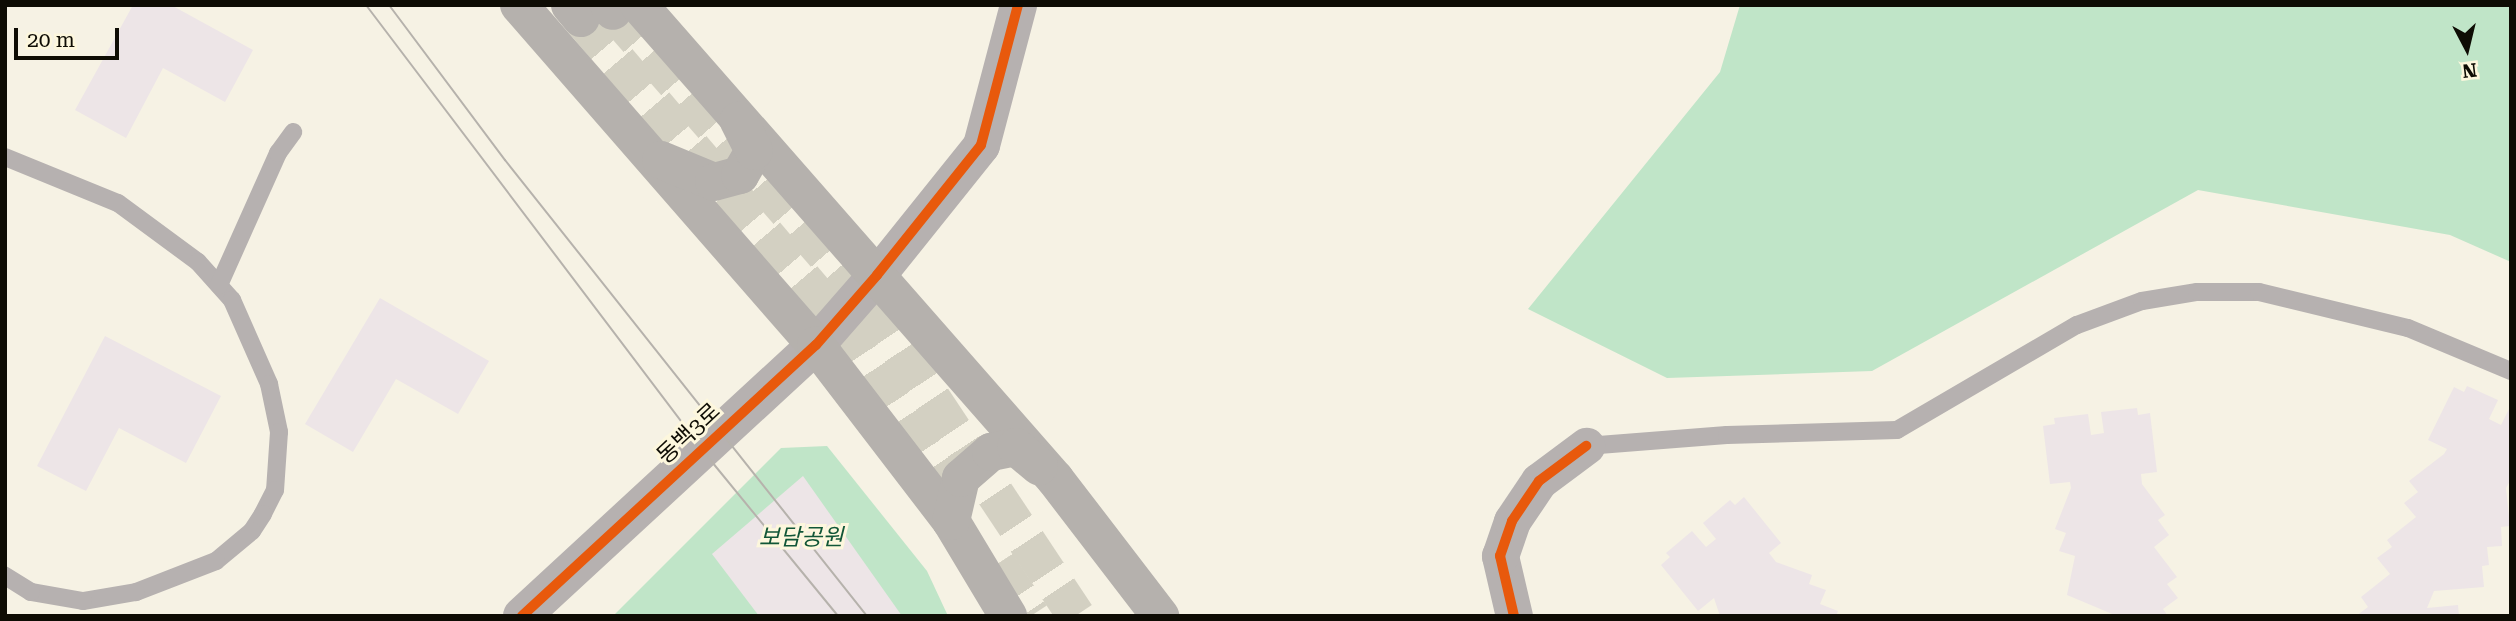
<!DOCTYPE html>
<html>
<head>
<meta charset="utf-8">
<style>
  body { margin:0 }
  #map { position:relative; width:2516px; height:621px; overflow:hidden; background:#f6f2e4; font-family:"Roboto Serif","Noto Sans KR",serif }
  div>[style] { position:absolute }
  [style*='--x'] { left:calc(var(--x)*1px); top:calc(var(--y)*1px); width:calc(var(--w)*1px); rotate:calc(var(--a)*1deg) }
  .green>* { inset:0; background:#c0e5c8 }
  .building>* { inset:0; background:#ede5e7 }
  .secondary-tunnel>* { height:38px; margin-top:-19px; transform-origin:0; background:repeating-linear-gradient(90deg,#d3d0c2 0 38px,transparent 0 57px) }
  .service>* { height:18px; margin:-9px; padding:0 9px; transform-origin:9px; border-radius:9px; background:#b6b1b0 }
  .minor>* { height:37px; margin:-18.5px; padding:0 18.5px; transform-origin:18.5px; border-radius:18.5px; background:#b6b1b0 }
  .tertiary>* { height:38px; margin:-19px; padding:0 19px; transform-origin:19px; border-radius:19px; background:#b6b1b0 }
  .secondary>* { height:38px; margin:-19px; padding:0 19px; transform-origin:19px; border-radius:19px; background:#b5b1ad }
  .tram>* { height:2px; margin:-1px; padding:0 1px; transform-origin:1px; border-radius:1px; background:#b6b2ac }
  .cycleway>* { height:10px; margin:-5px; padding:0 5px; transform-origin:5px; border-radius:5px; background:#e8590c }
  span { translate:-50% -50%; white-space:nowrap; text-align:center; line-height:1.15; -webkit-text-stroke:6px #fdf7dd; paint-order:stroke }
  .street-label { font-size:23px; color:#0e0c04 }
  .park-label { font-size:23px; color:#115637; font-style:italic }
  .frame { position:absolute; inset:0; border:7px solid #0e0c04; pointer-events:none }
  .north { position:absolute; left:2432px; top:14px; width:70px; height:70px; -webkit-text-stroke:5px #fdf7dd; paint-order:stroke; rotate:173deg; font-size:19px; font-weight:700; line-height:28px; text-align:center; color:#0e0c04 }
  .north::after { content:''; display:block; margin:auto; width:24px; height:32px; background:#0e0c04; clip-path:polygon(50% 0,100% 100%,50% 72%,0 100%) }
  .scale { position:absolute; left:14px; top:28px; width:105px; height:32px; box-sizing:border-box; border:4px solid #0e0c04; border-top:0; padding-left:9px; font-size:21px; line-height:24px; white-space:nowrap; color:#0e0c04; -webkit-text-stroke:5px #fdf7dd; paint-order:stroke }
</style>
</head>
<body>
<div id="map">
  <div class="green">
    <i style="clip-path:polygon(1740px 5px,2511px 5px,2511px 262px,2450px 235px,2198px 190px,1872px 371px,1667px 378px,1528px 309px,1720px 72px)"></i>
    <i style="clip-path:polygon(827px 446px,927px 571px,948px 616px,613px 616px,781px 448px)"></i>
  </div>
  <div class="building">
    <i style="clip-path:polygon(133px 5px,171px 5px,253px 50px,225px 102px,163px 68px,126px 138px,75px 110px)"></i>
    <i style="clip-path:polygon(380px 298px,489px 361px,458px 414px,396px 379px,353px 452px,305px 424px)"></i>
    <i style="clip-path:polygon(105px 336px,221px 396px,186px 463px,119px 428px,86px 491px,37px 466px)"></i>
    <i style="clip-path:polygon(2467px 386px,2498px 400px,2489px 419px,2501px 425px,2511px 405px,2511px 479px,2506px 488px,2510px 526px,2501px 527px,2502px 546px,2487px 547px,2489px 565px,2482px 566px,2484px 587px,2434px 591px,2427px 608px,2458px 605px,2459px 616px,2356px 616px,2368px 607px,2361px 597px,2390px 574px,2377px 558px,2392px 547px,2387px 540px,2416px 517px,2404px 503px,2418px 492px,2409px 481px,2444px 454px,2447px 449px,2428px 440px,2454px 387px,2464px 392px)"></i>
    <i style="clip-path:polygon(2137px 408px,2138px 415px,2150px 413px,2157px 472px,2141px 474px,2142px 484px,2165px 515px,2158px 520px,2169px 535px,2154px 547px,2177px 577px,2167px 584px,2178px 598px,2163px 609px,2168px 616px,2117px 616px,2067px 595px,2075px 556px,2059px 551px,2066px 533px,2055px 529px,2071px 488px,2070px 482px,2050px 484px,2043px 426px,2055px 424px,2054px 418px,2088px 414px,2091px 435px,2104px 433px,2101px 412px)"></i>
    <i style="clip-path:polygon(803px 476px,902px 616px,759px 616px,712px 554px)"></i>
    <i style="clip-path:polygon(1744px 497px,1781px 543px,1769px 553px,1776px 562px,1812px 575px,1809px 584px,1826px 590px,1820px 604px,1838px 611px,1836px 616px,1720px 616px,1714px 598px,1698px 611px,1661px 565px,1670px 557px,1666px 553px,1692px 531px,1706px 547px,1716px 539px,1703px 523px,1730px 500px,1735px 505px)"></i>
  </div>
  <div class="secondary-tunnel">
    <i style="--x:613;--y:11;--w:389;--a:48.9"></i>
    <i style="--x:869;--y:304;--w:374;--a:56.4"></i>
    <i style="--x:581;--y:18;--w:401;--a:49.6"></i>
    <i style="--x:841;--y:323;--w:226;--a:57.1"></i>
    <i style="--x:997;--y:564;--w:62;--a:56.8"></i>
  </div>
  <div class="service">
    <i style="--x:5;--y:157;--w:122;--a:22.2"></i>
    <i style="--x:118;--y:203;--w:99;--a:36.4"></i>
    <i style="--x:198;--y:262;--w:51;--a:48.2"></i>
    <i style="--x:232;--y:300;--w:92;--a:66.2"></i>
    <i style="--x:269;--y:384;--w:49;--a:78.2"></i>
    <i style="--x:279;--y:432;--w:58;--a:93.9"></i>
    <i style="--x:275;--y:490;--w:27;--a:117"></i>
    <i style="--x:263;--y:514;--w:20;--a:123"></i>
    <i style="--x:252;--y:531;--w:47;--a:140.2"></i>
    <i style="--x:216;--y:561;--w:86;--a:158.8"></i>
    <i style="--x:136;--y:592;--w:54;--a:170.4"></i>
    <i style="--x:83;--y:601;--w:53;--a:-170.2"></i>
    <i style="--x:31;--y:592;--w:31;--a:-148"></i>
    <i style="--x:219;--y:285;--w:145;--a:-65.9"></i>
    <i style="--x:278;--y:153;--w:26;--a:-54"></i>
    <i style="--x:1586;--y:446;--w:141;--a:-4.5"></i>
    <i style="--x:1727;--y:435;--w:170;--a:-1.7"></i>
    <i style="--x:1897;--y:430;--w:208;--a:-30.3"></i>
    <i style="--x:2077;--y:325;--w:69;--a:-20.3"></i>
    <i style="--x:2142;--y:301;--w:56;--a:-9.3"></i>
    <i style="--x:2197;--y:292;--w:62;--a:0"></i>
    <i style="--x:2259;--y:292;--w:153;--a:13.6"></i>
    <i style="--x:2408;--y:328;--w:112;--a:22.7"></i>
  </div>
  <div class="minor">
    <i style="--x:877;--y:275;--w:166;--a:-51.3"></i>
    <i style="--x:981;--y:145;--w:145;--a:-75.2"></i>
    <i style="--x:1514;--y:616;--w:62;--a:-103.1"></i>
    <i style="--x:1500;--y:556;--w:37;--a:-71"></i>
    <i style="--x:1512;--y:521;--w:48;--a:-56"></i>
    <i style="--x:1539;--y:481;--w:59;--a:-36.7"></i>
  </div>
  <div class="tertiary">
    <i style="--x:522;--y:616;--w:400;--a:-42.7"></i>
    <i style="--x:816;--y:345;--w:93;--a:-48.9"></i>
  </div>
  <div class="secondary">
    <i style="--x:519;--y:5;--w:451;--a:48.9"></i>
    <i style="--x:816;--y:345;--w:222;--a:52.5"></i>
    <i style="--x:951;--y:521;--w:111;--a:59"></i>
    <i style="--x:570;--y:5;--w:17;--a:50"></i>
    <i style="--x:609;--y:5;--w:7;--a:56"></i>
    <i style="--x:639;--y:5;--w:631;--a:48.73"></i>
    <i style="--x:1055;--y:479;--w:173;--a:52.5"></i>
    <i style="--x:661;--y:160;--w:57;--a:22.5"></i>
    <i style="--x:714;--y:182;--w:27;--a:-15"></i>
    <i style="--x:740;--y:175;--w:28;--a:-60"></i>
    <i style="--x:754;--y:151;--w:34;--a:-117"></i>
    <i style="--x:951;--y:521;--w:44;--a:-76.9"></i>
    <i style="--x:961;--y:478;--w:40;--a:-41"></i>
    <i style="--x:991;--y:452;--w:25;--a:-11"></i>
    <i style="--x:1016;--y:447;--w:30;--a:40"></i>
  </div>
  <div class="tram">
    <i style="--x:366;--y:5;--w:573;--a:52.87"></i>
    <i style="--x:712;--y:462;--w:199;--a:50.7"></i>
    <i style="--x:389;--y:5;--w:194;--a:53.2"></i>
    <i style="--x:505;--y:160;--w:582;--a:51.56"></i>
  </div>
  <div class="cycleway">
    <i style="--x:522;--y:616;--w:400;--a:-42.7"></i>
    <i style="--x:816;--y:345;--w:93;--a:-48.9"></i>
    <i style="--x:877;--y:275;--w:166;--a:-51.3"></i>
    <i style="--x:981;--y:145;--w:145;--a:-75.2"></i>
    <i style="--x:1514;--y:616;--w:62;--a:-103.1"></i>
    <i style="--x:1500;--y:556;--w:37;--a:-71"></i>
    <i style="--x:1512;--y:521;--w:48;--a:-56"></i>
    <i style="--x:1539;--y:481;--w:59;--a:-36.7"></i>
  </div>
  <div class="street-label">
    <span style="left:689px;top:434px;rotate:-43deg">동백3로</span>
  </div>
  <div class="park-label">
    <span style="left:801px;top:538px">보담공원</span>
  </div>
  <div class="frame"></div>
  <div class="north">N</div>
  <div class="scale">20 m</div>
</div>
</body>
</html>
